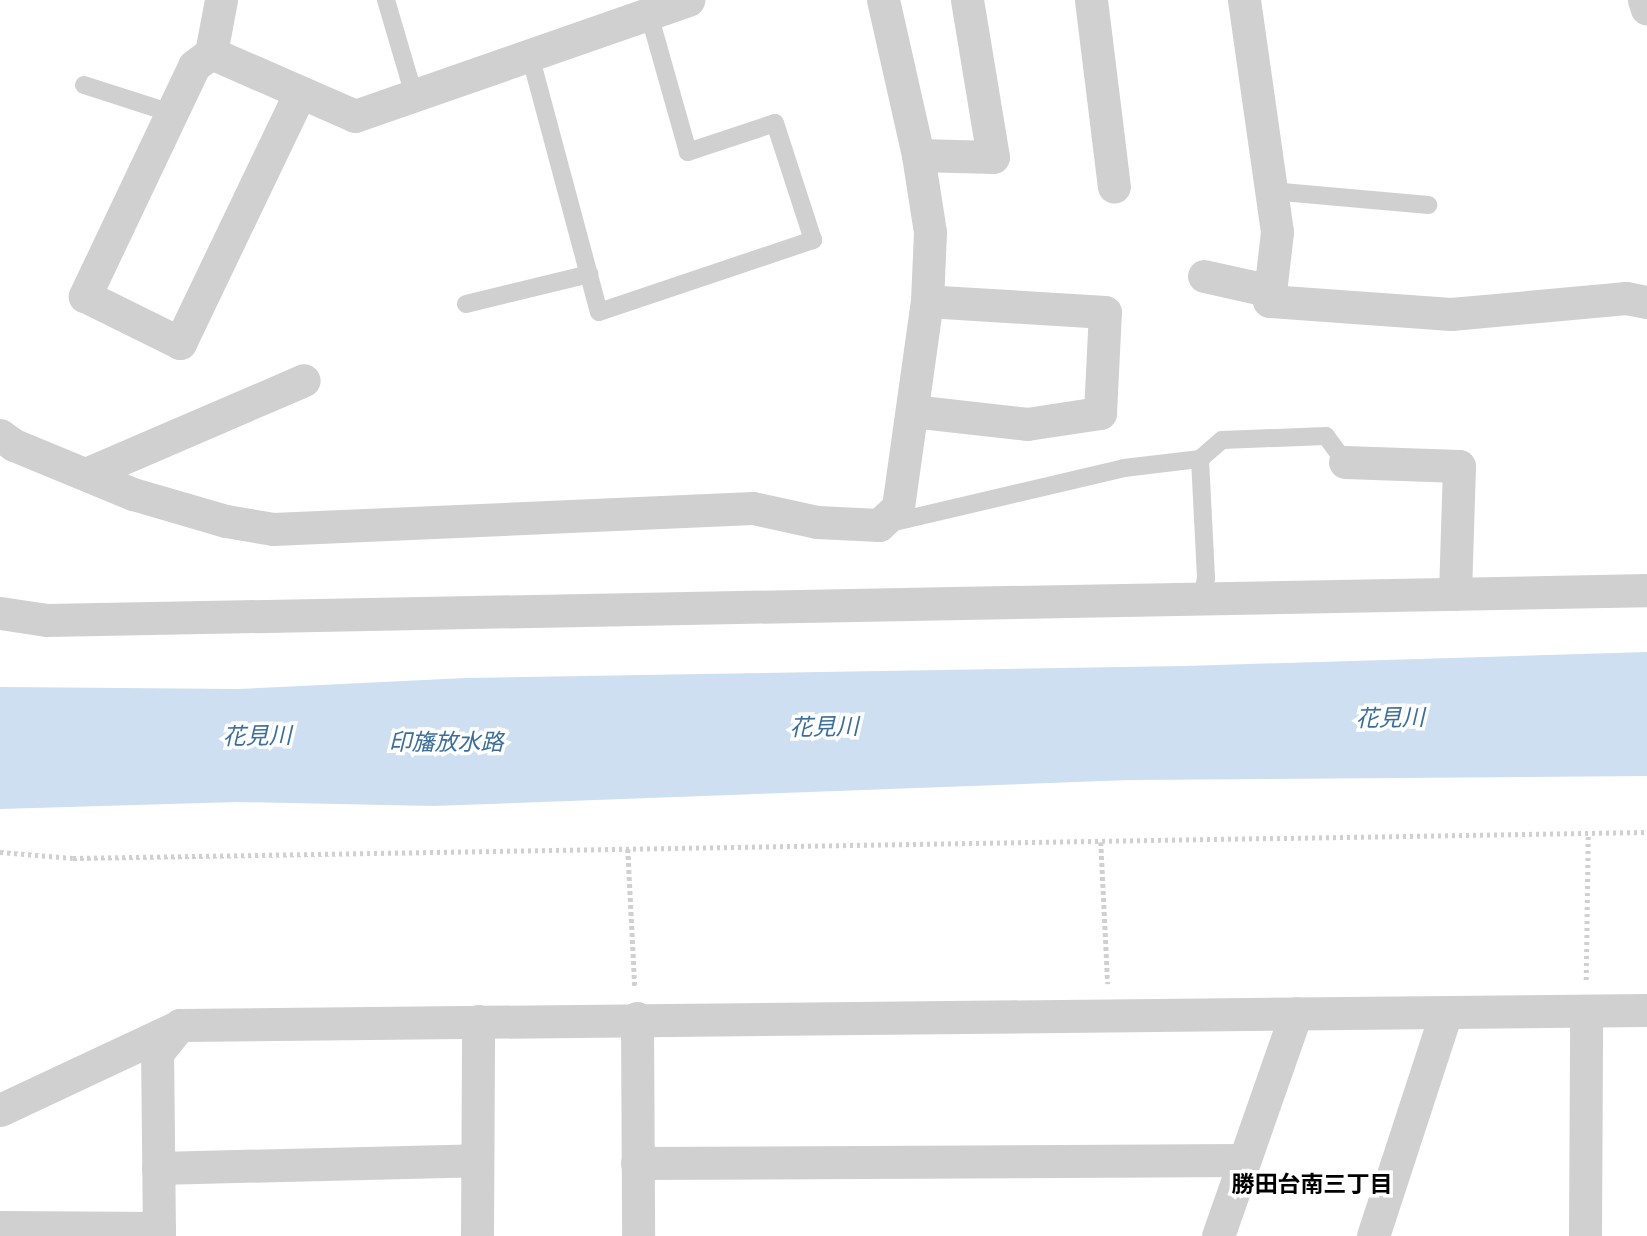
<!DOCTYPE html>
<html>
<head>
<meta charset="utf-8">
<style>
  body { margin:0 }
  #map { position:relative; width:1647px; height:1236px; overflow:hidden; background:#fff; font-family:Poppins,"Noto Sans JP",sans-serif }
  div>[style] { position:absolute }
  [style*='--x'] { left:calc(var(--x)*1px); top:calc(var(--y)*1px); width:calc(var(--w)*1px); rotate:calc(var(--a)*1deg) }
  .water>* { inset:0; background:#cddff0 }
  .path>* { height:4.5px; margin-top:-2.25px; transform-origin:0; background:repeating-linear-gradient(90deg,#d0d0d0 0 3.5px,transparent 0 7px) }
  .lane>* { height:18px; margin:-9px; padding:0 9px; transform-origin:9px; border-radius:9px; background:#d0d0d0 }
  .street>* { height:33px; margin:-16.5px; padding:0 16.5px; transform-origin:16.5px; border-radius:16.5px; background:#d0d0d0 }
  span { translate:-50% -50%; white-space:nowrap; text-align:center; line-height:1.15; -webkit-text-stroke:7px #fff; paint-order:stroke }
  .water-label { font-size:23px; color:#3a6e9c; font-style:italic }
  .neighbourhood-label { font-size:23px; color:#000; font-weight:700 }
</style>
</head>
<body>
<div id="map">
  <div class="water">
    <i style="clip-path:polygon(1647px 652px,1647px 776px,1129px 780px,434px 806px,237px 802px,0 809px,0 687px,238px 689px,466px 678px,1185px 666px)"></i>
  </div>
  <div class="path">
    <i style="--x:1101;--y:842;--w:142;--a:87.2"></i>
    <i style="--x:628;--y:849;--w:139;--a:87.1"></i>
    <i style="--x:0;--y:852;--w:73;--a:4.7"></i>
    <i style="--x:73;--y:858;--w:1574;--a:-0.95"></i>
    <i style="--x:1586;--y:980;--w:146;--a:-89.2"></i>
  </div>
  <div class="lane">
    <i style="--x:386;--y:0;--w:99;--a:73.6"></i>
    <i style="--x:530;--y:55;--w:266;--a:75"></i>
    <i style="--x:599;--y:312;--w:226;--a:-18.6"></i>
    <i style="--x:813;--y:240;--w:123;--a:-108"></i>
    <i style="--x:775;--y:123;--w:92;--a:161.6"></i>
    <i style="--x:688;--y:152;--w:143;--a:-105.8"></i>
    <i style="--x:84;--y:85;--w:91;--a:17.8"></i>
    <i style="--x:1271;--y:191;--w:158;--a:5.1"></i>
    <i style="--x:466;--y:304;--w:127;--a:-13.7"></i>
    <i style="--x:1200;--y:459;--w:119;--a:87.1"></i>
    <i style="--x:1206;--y:578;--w:21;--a:101"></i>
    <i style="--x:886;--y:524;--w:244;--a:-13.2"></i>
    <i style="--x:1124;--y:468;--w:77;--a:-6.8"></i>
    <i style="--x:1200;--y:459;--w:29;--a:-41"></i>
    <i style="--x:1222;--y:440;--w:104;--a:-2.2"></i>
    <i style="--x:1326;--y:436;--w:32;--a:54"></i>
  </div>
  <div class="street">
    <i style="--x:221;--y:0;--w:54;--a:100.7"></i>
    <i style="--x:211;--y:53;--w:21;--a:143"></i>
    <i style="--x:194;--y:66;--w:255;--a:115.4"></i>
    <i style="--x:85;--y:296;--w:106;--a:26.3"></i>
    <i style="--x:180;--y:343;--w:278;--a:-64.4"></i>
    <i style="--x:1091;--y:0;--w:188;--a:83"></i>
    <i style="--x:1244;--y:0;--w:234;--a:81.9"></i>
    <i style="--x:1277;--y:232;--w:69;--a:96.6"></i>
    <i style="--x:1269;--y:301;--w:182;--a:4.1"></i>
    <i style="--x:1451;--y:314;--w:176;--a:-5.2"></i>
    <i style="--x:1626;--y:298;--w:21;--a:11"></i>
    <i style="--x:1644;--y:0;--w:9;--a:72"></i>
    <i style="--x:211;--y:53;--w:157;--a:23.6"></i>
    <i style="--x:355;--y:116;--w:353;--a:-19.2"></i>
    <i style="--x:918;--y:155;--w:75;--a:1.5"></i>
    <i style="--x:993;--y:157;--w:159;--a:-99.4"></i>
    <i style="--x:1204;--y:276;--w:65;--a:12.5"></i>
    <i style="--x:912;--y:411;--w:116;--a:6.4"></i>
    <i style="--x:1027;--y:424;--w:74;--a:-8.6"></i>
    <i style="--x:1100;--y:413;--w:101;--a:-87.2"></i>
    <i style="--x:1105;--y:312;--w:178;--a:-176.5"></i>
    <i style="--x:0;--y:435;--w:17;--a:36"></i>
    <i style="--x:14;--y:445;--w:129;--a:22.4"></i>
    <i style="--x:133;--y:494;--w:97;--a:16.2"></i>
    <i style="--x:226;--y:521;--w:48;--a:9.7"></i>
    <i style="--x:273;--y:529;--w:480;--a:-2.5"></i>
    <i style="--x:753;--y:508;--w:66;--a:12.3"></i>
    <i style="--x:817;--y:522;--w:62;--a:2.8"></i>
    <i style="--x:879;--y:525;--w:26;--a:-43"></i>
    <i style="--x:898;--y:507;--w:208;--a:-82"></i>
    <i style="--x:927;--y:301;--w:69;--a:-87.5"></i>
    <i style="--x:930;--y:232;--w:78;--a:-98.9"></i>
    <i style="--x:918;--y:155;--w:159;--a:-102.7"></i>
    <i style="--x:1345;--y:462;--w:114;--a:2"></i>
    <i style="--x:1459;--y:466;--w:128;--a:91.8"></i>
    <i style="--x:86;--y:474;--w:237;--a:-23.3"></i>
    <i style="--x:0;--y:613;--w:48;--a:8.5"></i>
    <i style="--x:47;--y:620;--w:1600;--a:-1.07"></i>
    <i style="--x:637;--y:1018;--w:218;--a:89.7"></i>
    <i style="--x:0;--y:1110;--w:193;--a:-25.1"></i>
    <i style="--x:637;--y:1163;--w:606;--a:-0.28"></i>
    <i style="--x:158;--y:1168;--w:319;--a:-1.4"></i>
    <i style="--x:0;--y:1227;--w:159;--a:0.4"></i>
    <i style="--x:159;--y:1236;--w:183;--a:-90.6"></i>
    <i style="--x:157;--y:1053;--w:36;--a:-51"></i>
    <i style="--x:180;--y:1025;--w:1467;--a:-0.59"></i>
    <i style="--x:477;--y:1236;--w:215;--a:-89.7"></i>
    <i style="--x:1218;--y:1236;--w:236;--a:-70.7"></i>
    <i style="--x:1373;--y:1236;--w:235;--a:-71.9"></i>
    <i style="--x:1585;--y:1236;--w:225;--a:-89.7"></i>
  </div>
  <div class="water-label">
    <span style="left:1390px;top:718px;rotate:-1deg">花見川</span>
    <span style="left:824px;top:727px;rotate:-1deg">花見川</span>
    <span style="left:257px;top:736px;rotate:-1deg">花見川</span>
    <span style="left:446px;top:742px">印旛放水路</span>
  </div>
  <div class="neighbourhood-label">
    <span style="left:1312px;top:1184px">勝田台南三丁目</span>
  </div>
</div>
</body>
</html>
